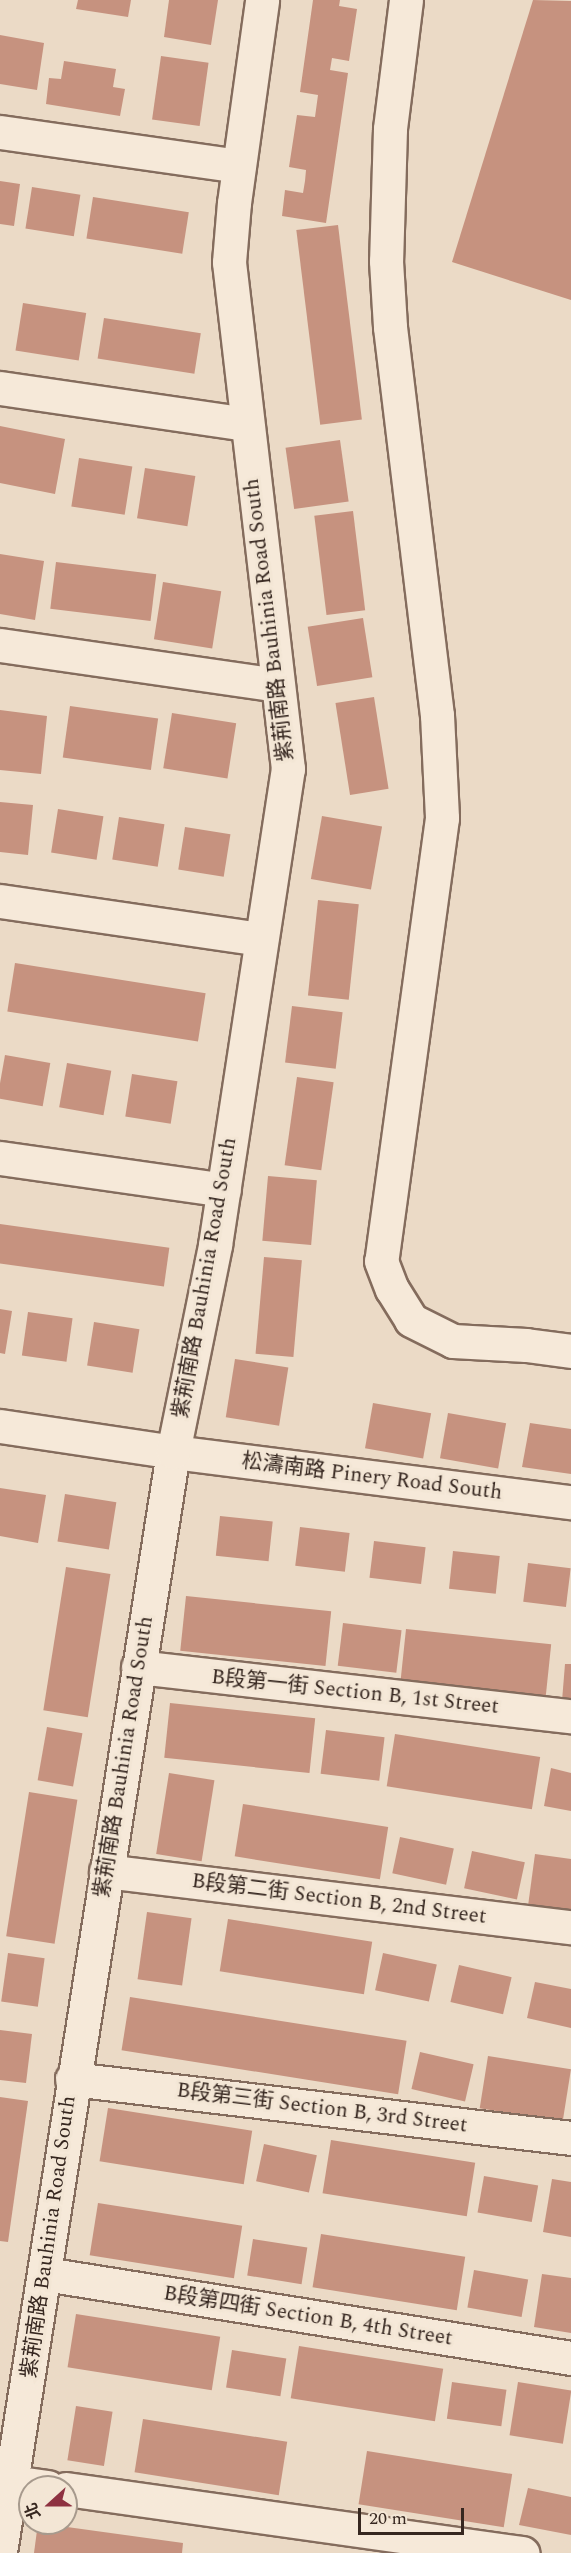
<!DOCTYPE html>
<html>
<head>
<meta charset="utf-8">
<style>
  body { margin:0 }
  #map { position:relative; width:571px; height:2553px; overflow:hidden; background:#ebdac6; font-family:Spectral,"Noto Sans TC",serif }
  div>[style] { position:absolute }
  [style*='--x'] { left:calc(var(--x)*1px); top:calc(var(--y)*1px); width:calc(var(--w)*1px); rotate:calc(var(--a)*1deg) }
  .building>* { inset:0; background:#c6927f; transform-origin:0 0 }
  .roads { filter:drop-shadow(2px 0 #846c5d) drop-shadow(-2px 0 #846c5d) drop-shadow(0 2px #846c5d) drop-shadow(0 -2px #846c5d) }
  .street>* { height:33px; margin:-16.5px; padding:0 16.5px; transform-origin:16.5px; border-radius:16.5px; background:#f6e9d9 }
  span { translate:-50% -50%; white-space:nowrap; text-align:center; line-height:1.15; -webkit-text-stroke:6px #f3e6d5; paint-order:stroke }
  .street-label { font-size:21px; color:#362720 }
  .north { position:absolute; left:18px; top:2475px; width:60px; height:60px; box-sizing:border-box; background:#f3e6d5; border:2px solid #a79a8d; border-radius:50%; rotate:249deg; font-size:16px; font-weight:700; line-height:24px; text-align:center; color:#362720 }
  .north::after { content:''; display:block; margin:auto; width:21px; height:27px; background:#8e3241; clip-path:polygon(50% 0,100% 100%,50% 72%,0 100%) }
  .scale { position:absolute; left:358px; top:2508px; width:106px; height:27px; box-sizing:border-box; border:3px solid #362720; border-top:0; padding-left:8px; font-size:18px; line-height:21px; white-space:nowrap; color:#362720; -webkit-text-stroke:4px #f3e6d5; paint-order:stroke }
</style>
</head>
<body>
<div id="map">
  <div class="building">
    <i style="clip-path:polygon(78px 0,131px 0,128px 17px,76px 9px)"></i>
    <i style="clip-path:polygon(169px 0,218px 0,211px 45px,164px 37px)"></i>
    <i style="clip-path:polygon(313px 0,340px 0,339px 6px,357px 9px,349px 61px,332px 58px,330px 70px,348px 73px,326px 223px,282px 216px,285px 190px,303px 193px,305px 181px,306px 170px,289px 167px,297px 115px,315px 117px,318px 95px,300px 92px)"></i>
    <i style="clip-path:polygon(533px 0,571px 1px,571px 300px,452px 262px)"></i>
    <i style="clip-path:polygon(0 35px,44px 43px,37px 90px,0 84px)"></i>
    <i style="left:161px;top:56px;width:48px;height:64px;rotate:8deg"></i>
    <i style="clip-path:polygon(64px 61px,116px 69px,113px 87px,125px 89px,120px 116px,46px 104px,49px 78px,61px 79px)"></i>
    <i style="clip-path:polygon(0 181px,20px 184px,14px 226px,0 224px)"></i>
    <i style="left:32px;top:187px;width:49px;height:42px;rotate:9deg"></i>
    <i style="left:93px;top:197px;width:97px;height:42px;rotate:9deg"></i>
    <i style="left:338px;top:225px;width:196px;height:42px;rotate:83deg"></i>
    <i style="left:23px;top:303px;width:64px;height:48px;rotate:9deg"></i>
    <i style="left:104px;top:318px;width:98px;height:41px;rotate:9deg"></i>
    <i style="clip-path:polygon(0 426px,65px 439px,55px 494px,0 483px)"></i>
    <i style="left:340px;top:440px;width:62px;height:55px;rotate:82deg"></i>
    <i style="left:79px;top:458px;width:54px;height:49px;rotate:9deg"></i>
    <i style="left:145px;top:468px;width:51px;height:51px;rotate:9deg"></i>
    <i style="left:353px;top:511px;width:100px;height:39px;rotate:83deg"></i>
    <i style="clip-path:polygon(0 554px,44px 561px,35px 620px,0 614px)"></i>
    <i style="left:56px;top:562px;width:101px;height:47px;rotate:7deg"></i>
    <i style="left:163px;top:582px;width:59px;height:58px;rotate:9deg"></i>
    <i style="left:363px;top:618px;width:60px;height:56px;rotate:81deg"></i>
    <i style="left:374px;top:697px;width:93px;height:39px;rotate:81deg"></i>
    <i style="left:70px;top:706px;width:89px;height:52px;rotate:8deg"></i>
    <i style="clip-path:polygon(0 710px,47px 716px,41px 774px,0 770px)"></i>
    <i style="left:172px;top:713px;width:65px;height:56px;rotate:9deg"></i>
    <i style="clip-path:polygon(0 802px,33px 805px,28px 855px,0 852px)"></i>
    <i style="left:58px;top:809px;width:46px;height:44px;rotate:9deg"></i>
    <i style="left:322px;top:816px;width:61px;height:64px;rotate:10deg"></i>
    <i style="left:119px;top:817px;width:46px;height:43px;rotate:9deg"></i>
    <i style="left:185px;top:827px;width:46px;height:43px;rotate:9deg"></i>
    <i style="left:318px;top:900px;width:41px;height:96px;rotate:6deg"></i>
    <i style="left:15px;top:963px;width:193px;height:49px;rotate:9deg"></i>
    <i style="left:292px;top:1006px;width:51px;height:57px;rotate:7deg"></i>
    <i style="left:5px;top:1055px;width:46px;height:44px;rotate:10deg"></i>
    <i style="left:67px;top:1063px;width:45px;height:45px;rotate:10deg"></i>
    <i style="left:132px;top:1074px;width:46px;height:43px;rotate:9deg"></i>
    <i style="left:297px;top:1077px;width:37px;height:89px;rotate:8deg"></i>
    <i style="left:268px;top:1176px;width:49px;height:65px;rotate:5deg"></i>
    <i style="left:0;top:1224px;width:171px;height:39px;rotate:8deg"></i>
    <i style="left:264px;top:1257px;width:38px;height:97px;rotate:5deg"></i>
    <i style="clip-path:polygon(0 1309px,12px 1311px,5px 1354px,0 1353px)"></i>
    <i style="left:28px;top:1312px;width:45px;height:44px;rotate:8deg"></i>
    <i style="left:94px;top:1322px;width:46px;height:44px;rotate:9deg"></i>
    <i style="left:235px;top:1359px;width:54px;height:59px;rotate:9deg"></i>
    <i style="left:373px;top:1403px;width:59px;height:46px;rotate:10deg"></i>
    <i style="left:448px;top:1413px;width:59px;height:46px;rotate:10deg"></i>
    <i style="clip-path:polygon(530px 1423px,571px 1429px,571px 1474px,522px 1467px)"></i>
    <i style="clip-path:polygon(0 1488px,46px 1495px,38px 1543px,0 1536px)"></i>
    <i style="left:65px;top:1494px;width:52px;height:48px;rotate:9deg"></i>
    <i style="left:220px;top:1516px;width:53px;height:40px;rotate:6deg"></i>
    <i style="left:300px;top:1527px;width:50px;height:39px;rotate:7deg"></i>
    <i style="left:374px;top:1541px;width:52px;height:37px;rotate:7deg"></i>
    <i style="left:453px;top:1551px;width:47px;height:38px;rotate:6deg"></i>
    <i style="left:528px;top:1563px;width:43px;height:39px;rotate:7deg"></i>
    <i style="left:66px;top:1567px;width:45px;height:145px;rotate:9deg"></i>
    <i style="left:186px;top:1596px;width:146px;height:55px;rotate:6deg"></i>
    <i style="left:343px;top:1623px;width:59px;height:43px;rotate:7deg"></i>
    <i style="left:406px;top:1629px;width:146px;height:53px;rotate:6deg"></i>
    <i style="clip-path:polygon(565px 1664px,571px 1664px,571px 1702px,562px 1701px)"></i>
    <i style="left:170px;top:1703px;width:146px;height:55px;rotate:6deg"></i>
    <i style="left:47px;top:1727px;width:36px;height:54px;rotate:10deg"></i>
    <i style="left:326px;top:1730px;width:59px;height:44px;rotate:7deg"></i>
    <i style="left:395px;top:1734px;width:147px;height:53px;rotate:9deg"></i>
    <i style="clip-path:polygon(551px 1768px,571px 1773px,571px 1811px,544px 1806px)"></i>
    <i style="left:169px;top:1773px;width:46px;height:82px;rotate:9deg"></i>
    <i style="left:29px;top:1792px;width:49px;height:146px;rotate:9deg"></i>
    <i style="left:243px;top:1804px;width:147px;height:53px;rotate:9deg"></i>
    <i style="left:400px;top:1837px;width:55px;height:37px;rotate:12deg"></i>
    <i style="left:472px;top:1851px;width:54px;height:38px;rotate:12deg"></i>
    <i style="clip-path:polygon(535px 1854px,571px 1859px,571px 1913px,528px 1906px)"></i>
    <i style="left:147px;top:1912px;width:45px;height:68px;rotate:8deg"></i>
    <i style="left:228px;top:1919px;width:146px;height:53px;rotate:9deg"></i>
    <i style="left:8px;top:1953px;width:37px;height:49px;rotate:8deg"></i>
    <i style="left:383px;top:1953px;width:55px;height:38px;rotate:12deg"></i>
    <i style="left:459px;top:1965px;width:54px;height:38px;rotate:13deg"></i>
    <i style="clip-path:polygon(535px 1982px,571px 1989px,571px 2028px,527px 2018px)"></i>
    <i style="left:130px;top:1997px;width:280px;height:54px;rotate:9deg"></i>
    <i style="clip-path:polygon(0 2030px,32px 2034px,26px 2083px,0 2080px)"></i>
    <i style="left:420px;top:2052px;width:55px;height:38px;rotate:13deg"></i>
    <i style="left:488px;top:2056px;width:84px;height:53px;rotate:9deg"></i>
    <i style="clip-path:polygon(0 2097px,28px 2101px,8px 2242px,0 2241px)"></i>
    <i style="left:108px;top:2108px;width:146px;height:54px;rotate:9deg"></i>
    <i style="left:331px;top:2140px;width:146px;height:54px;rotate:9deg"></i>
    <i style="left:264px;top:2144px;width:54px;height:38px;rotate:12deg"></i>
    <i style="left:484px;top:2176px;width:55px;height:37px;rotate:10deg"></i>
    <i style="clip-path:polygon(552px 2179px,571px 2182px,571px 2237px,543px 2232px)"></i>
    <i style="left:98px;top:2203px;width:146px;height:53px;rotate:9deg"></i>
    <i style="left:321px;top:2234px;width:146px;height:54px;rotate:9deg"></i>
    <i style="left:253px;top:2239px;width:55px;height:37px;rotate:9deg"></i>
    <i style="left:474px;top:2270px;width:55px;height:38px;rotate:10deg"></i>
    <i style="clip-path:polygon(542px 2274px,571px 2278px,571px 2333px,534px 2327px)"></i>
    <i style="left:76px;top:2314px;width:146px;height:54px;rotate:9deg"></i>
    <i style="left:299px;top:2346px;width:146px;height:53px;rotate:9deg"></i>
    <i style="left:232px;top:2350px;width:55px;height:38px;rotate:9deg"></i>
    <i style="left:452px;top:2382px;width:55px;height:37px;rotate:8deg"></i>
    <i style="left:518px;top:2382px;width:54px;height:54px;rotate:9deg"></i>
    <i style="left:76px;top:2406px;width:37px;height:55px;rotate:9deg"></i>
    <i style="left:143px;top:2419px;width:146px;height:54px;rotate:9deg"></i>
    <i style="left:367px;top:2451px;width:147px;height:54px;rotate:9deg"></i>
    <i style="clip-path:polygon(528px 2488px,571px 2497px,571px 2535px,519px 2525px)"></i>
    <i style="clip-path:polygon(38px 2523px,183px 2543px,182px 2553px,34px 2553px)"></i>
  </div>
  <div class="roads">
    <div class="street">
      <i style="--x:406;--y:0;--w:130;--a:97.1"></i>
      <i style="--x:390;--y:129;--w:132;--a:91.7"></i>
      <i style="--x:386;--y:261;--w:66;--a:86.5"></i>
      <i style="--x:390;--y:327;--w:391;--a:83.1"></i>
      <i style="--x:437;--y:715;--w:103;--a:87.2"></i>
      <i style="--x:442;--y:818;--w:447;--a:97.8"></i>
      <i style="--x:381;--y:1261;--w:30;--a:69"></i>
      <i style="--x:392;--y:1289;--w:36;--a:58"></i>
      <i style="--x:411;--y:1320;--w:47;--a:26.6"></i>
      <i style="--x:453;--y:1341;--w:73;--a:3.1"></i>
      <i style="--x:526;--y:1345;--w:45;--a:7.6"></i>
      <i style="--x:0;--y:132;--w:241;--a:8.1"></i>
      <i style="--x:0;--y:388;--w:249;--a:8.3"></i>
      <i style="--x:0;--y:645;--w:280;--a:8.2"></i>
      <i style="--x:0;--y:901;--w:264;--a:8.3"></i>
      <i style="--x:0;--y:1158;--w:226;--a:8.1"></i>
      <i style="--x:0;--y:1426;--w:175;--a:8.5"></i>
      <i style="--x:173;--y:1452;--w:401;--a:7.2"></i>
      <i style="--x:138;--y:1667;--w:436;--a:6.5"></i>
      <i style="--x:106;--y:1871;--w:468;--a:6.9"></i>
      <i style="--x:72;--y:2079;--w:502;--a:6.74"></i>
      <i style="--x:45;--y:2274;--w:533;--a:9.07"></i>
      <i style="--x:12;--y:2482;--w:36;--a:8"></i>
      <i style="--x:66;--y:2489;--w:461;--a:8"></i>
      <i style="--x:0;--y:2552;--w:1114;--a:-81.06"></i>
      <i style="--x:173;--y:1452;--w:211;--a:-78.5"></i>
      <i style="--x:215;--y:1245;--w:482;--a:-81.3"></i>
      <i style="--x:288;--y:769;--w:510;--a:-96.64"></i>
      <i style="--x:229;--y:262;--w:59;--a:-85.2"></i>
      <i style="--x:234;--y:203;--w:205;--a:-82.1"></i>
    </div>
  </div>
  <div class="street-label">
    <span style="left:269px;top:620px;rotate:-97deg">紫荊南路 Bauhinia Road South</span>
    <span style="left:205px;top:1278px;rotate:-80deg">紫荊南路 Bauhinia Road South</span>
    <span style="left:372px;top:1477px;rotate:7deg">松濤南路 Pinery Road South</span>
    <span style="left:355px;top:1692px;rotate:6deg">B段第一街 Section B, 1st Street</span>
    <span style="left:124px;top:1757px;rotate:-81deg">紫荊南路 Bauhinia Road South</span>
    <span style="left:339px;top:1899px;rotate:7deg">B段第二街 Section B, 2nd Street</span>
    <span style="left:322px;top:2108px;rotate:7deg">B段第三街 Section B, 3rd Street</span>
    <span style="left:49px;top:2237px;rotate:-82deg">紫荊南路 Bauhinia Road South</span>
    <span style="left:308px;top:2316px;rotate:9deg">B段第四街 Section B, 4th Street</span>
  </div>
  <div class="north">北</div>
  <div class="scale">20 m</div>
</div>
</body>
</html>
